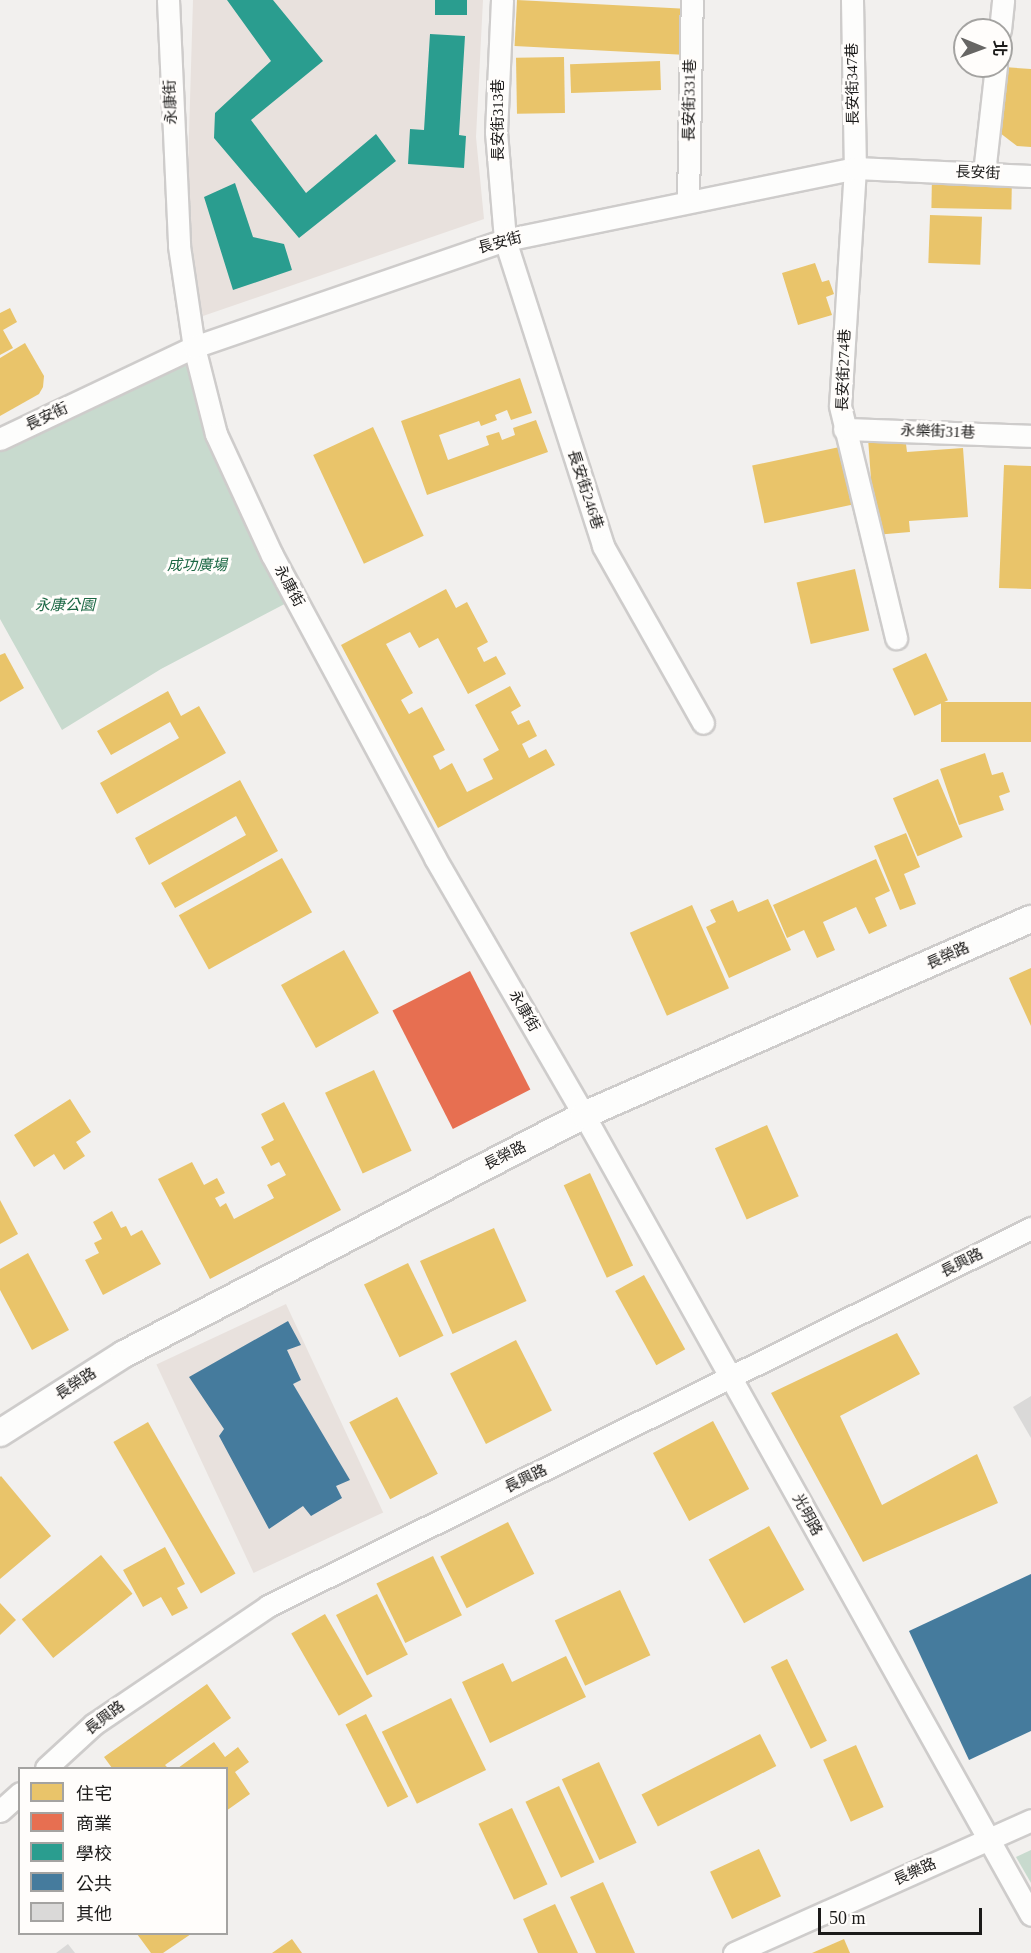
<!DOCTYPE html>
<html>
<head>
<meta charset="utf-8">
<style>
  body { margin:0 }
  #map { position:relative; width:1031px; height:1953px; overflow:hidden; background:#f2f0ee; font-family:"Times New Roman","Noto Sans TC",serif }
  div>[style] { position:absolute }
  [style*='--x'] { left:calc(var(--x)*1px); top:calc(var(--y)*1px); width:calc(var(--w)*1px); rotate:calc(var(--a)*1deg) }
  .built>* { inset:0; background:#e8e1dd; transform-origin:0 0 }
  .green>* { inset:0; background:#c8dace }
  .homes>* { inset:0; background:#e9c46a; transform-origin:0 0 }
  .shops>* { inset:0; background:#e76f51; transform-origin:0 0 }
  .schools>* { inset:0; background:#2a9d8f; transform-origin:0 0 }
  .public>* { inset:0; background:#457b9d }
  .building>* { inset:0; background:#dad9d8 }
  .roads { filter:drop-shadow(2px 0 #cecccb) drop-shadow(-2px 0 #cecccb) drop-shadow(0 2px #cecccb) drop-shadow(0 -2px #cecccb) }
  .minor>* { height:21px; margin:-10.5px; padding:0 10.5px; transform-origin:10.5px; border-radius:10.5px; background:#fdfdfc }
  .tertiary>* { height:26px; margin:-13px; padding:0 13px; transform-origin:13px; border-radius:13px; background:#fdfdfc }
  span { translate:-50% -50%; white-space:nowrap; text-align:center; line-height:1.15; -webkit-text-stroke:6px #fffdfb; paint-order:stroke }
  .street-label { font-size:15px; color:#1c1b1a }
  .park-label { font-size:15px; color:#1b6744; font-style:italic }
  .legend { position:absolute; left:18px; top:1767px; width:210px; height:168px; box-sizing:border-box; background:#fffdfb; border:2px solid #a4a3a1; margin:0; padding:8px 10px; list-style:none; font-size:18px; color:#1c1b1a }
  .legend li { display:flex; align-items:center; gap:12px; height:30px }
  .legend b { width:30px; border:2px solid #a4a3a1 }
  .north { position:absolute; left:953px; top:18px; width:60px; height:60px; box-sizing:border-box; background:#fffdfb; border:2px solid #a4a3a1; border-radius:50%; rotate:91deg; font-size:16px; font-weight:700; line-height:24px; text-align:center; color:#1c1b1a }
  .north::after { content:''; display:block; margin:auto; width:21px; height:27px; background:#676664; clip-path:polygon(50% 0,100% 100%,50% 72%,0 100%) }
  .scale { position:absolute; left:818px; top:1908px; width:164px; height:27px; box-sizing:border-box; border:3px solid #1c1b1a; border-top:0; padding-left:8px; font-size:18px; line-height:21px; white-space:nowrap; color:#1c1b1a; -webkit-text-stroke:4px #fffdfb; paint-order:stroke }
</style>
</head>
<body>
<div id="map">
  <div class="built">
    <i style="clip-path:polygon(193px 0,483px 0,476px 137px,484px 219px,203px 316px,186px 235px)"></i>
    <i style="left:286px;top:1304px;width:230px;height:143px;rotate:65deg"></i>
  </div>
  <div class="green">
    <i style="clip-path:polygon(194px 347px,222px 446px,296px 598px,161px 669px,62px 730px,0 619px,0 444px)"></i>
    <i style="clip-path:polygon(1031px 1850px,1031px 1883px,1016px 1857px)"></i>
  </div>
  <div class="homes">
    <i style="left:517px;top:0;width:168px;height:46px;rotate:3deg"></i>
    <i style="left:564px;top:57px;width:56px;height:48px;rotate:89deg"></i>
    <i style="left:660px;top:61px;width:29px;height:90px;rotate:88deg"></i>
    <i style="clip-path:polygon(1004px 67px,1031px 69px,1031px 147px,1017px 146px,1000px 133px)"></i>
    <i style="left:932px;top:174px;width:80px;height:34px;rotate:1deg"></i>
    <i style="left:930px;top:215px;width:52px;height:48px;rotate:2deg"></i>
    <i style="clip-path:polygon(815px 263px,822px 282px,829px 280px,834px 294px,826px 297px,832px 315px,798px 325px,782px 273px)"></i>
    <i style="clip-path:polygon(10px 308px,17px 322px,3px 330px,13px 348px,0 355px,0 313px)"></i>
    <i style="clip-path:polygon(25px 343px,44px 376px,43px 387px,39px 394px,0 416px,0 358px)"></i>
    <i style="clip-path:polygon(520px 378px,532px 413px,511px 420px,507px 410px,495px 415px,497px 420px,481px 426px,479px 421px,439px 435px,448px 460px,489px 445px,486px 436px,499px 432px,502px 440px,515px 435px,513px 428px,536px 420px,548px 452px,427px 495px,401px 421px)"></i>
    <i style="left:373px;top:427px;width:120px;height:66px;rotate:65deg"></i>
    <i style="clip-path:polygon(905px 436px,907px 452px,963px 448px,968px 517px,909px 521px,910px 532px,875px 535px,868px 438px)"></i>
    <i style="left:849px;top:445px;width:59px;height:99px;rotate:78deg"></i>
    <i style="clip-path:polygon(1004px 465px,1031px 466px,1031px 589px,999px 588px)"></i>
    <i style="left:855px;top:569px;width:63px;height:60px;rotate:77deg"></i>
    <i style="clip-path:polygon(446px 589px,456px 608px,467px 602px,488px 642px,477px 648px,484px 662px,496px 656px,506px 674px,468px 694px,438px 638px,419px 648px,410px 632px,386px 644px,413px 693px,401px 700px,409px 714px,422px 707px,445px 750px,433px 756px,440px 770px,452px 763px,467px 792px,493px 779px,483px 759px,499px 750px,475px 705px,510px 686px,521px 706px,511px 712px,518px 725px,529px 720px,537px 736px,522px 744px,529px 758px,546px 749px,555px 765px,438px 828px,341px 645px)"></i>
    <i style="clip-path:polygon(5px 653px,24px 688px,0 702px,0 655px)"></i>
    <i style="left:926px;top:653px;width:52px;height:37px;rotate:65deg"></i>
    <i style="clip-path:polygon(168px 691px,181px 716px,199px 706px,226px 753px,117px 814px,100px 783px,179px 738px,170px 722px,111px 755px,97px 731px)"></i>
    <i style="left:1031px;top:702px;width:40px;height:90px;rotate:90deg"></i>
    <i style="clip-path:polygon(985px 753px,992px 775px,1003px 772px,1010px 792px,999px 796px,1004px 810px,959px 825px,940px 769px)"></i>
    <i style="left:938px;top:779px;width:63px;height:49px;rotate:67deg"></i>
    <i style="clip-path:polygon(240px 780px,278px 851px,175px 908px,161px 883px,246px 835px,236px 816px,149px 865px,135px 838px)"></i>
    <i style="clip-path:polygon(906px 833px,920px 867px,904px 874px,916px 904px,900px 910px,874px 846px)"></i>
    <i style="left:282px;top:858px;width:62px;height:118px;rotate:61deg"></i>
    <i style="clip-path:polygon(876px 859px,890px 891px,875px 898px,887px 926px,869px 934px,856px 907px,823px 922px,835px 950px,817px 958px,804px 930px,787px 938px,773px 905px)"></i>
    <i style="clip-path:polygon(768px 899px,791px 950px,729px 978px,706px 927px,716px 922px,710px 910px,733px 900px,738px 912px)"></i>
    <i style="left:692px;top:905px;width:91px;height:68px;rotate:66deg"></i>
    <i style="left:344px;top:950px;width:72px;height:72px;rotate:61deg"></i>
    <i style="clip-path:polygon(1031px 968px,1031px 1026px,1009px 978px)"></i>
    <i style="left:374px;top:1070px;width:89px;height:54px;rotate:65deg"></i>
    <i style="clip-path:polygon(70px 1099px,91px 1132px,76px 1142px,85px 1156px,64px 1170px,54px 1154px,34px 1167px,14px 1135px)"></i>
    <i style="clip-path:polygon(284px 1102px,341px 1210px,210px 1279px,158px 1179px,192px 1162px,204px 1185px,217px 1178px,225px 1193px,215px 1198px,220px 1207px,226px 1203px,234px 1219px,274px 1198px,267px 1185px,286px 1175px,279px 1162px,271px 1166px,261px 1147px,274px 1140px,261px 1114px)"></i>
    <i style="left:767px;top:1125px;width:78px;height:57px;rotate:66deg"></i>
    <i style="left:590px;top:1173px;width:102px;height:29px;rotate:65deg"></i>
    <i style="clip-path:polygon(0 1200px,18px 1234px,0 1244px)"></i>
    <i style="clip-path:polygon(112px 1211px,121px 1228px,126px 1226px,131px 1236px,142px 1230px,161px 1264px,103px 1295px,85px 1260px,99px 1253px,94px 1243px,102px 1239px,93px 1222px)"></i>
    <i style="left:494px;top:1228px;width:80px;height:81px;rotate:66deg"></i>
    <i style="clip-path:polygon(28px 1253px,69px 1330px,32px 1350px,0 1290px,0 1269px)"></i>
    <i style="left:408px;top:1263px;width:81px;height:49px;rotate:64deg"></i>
    <i style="left:644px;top:1275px;width:85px;height:33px;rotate:61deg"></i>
    <i style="clip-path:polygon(897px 1333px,920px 1374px,840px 1416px,882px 1505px,977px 1454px,998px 1503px,863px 1562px,771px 1393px)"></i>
    <i style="left:516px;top:1340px;width:79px;height:74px;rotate:63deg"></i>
    <i style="left:397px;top:1397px;width:87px;height:54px;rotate:62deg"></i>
    <i style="left:713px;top:1421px;width:77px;height:68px;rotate:62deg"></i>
    <i style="left:148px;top:1422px;width:175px;height:40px;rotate:60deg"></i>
    <i style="clip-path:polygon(1px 1476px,51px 1536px,0 1579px,0 1477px)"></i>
    <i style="left:508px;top:1522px;width:58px;height:76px;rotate:63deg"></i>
    <i style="left:769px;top:1526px;width:73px;height:69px;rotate:61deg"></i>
    <i style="clip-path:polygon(165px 1547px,185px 1584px,177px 1588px,188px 1608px,172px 1616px,161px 1597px,143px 1607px,123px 1570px)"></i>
    <i style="left:101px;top:1555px;width:50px;height:102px;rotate:51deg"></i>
    <i style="left:433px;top:1556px;width:66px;height:63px;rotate:64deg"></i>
    <i style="left:620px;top:1590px;width:72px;height:72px;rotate:65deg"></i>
    <i style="left:377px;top:1594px;width:68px;height:46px;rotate:63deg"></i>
    <i style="clip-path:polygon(0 1603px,16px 1620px,0 1635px)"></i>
    <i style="left:325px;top:1614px;width:95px;height:39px;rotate:60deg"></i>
    <i style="clip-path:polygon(566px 1656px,586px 1697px,490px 1743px,462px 1682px,503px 1663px,512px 1682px)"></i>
    <i style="left:787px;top:1659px;width:91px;height:18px;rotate:64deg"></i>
    <i style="clip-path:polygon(207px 1684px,231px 1718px,165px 1765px,168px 1768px,112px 1768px,104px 1757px)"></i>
    <i style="left:451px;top:1698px;width:80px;height:77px;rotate:64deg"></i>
    <i style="left:366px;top:1714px;width:93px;height:23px;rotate:63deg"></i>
    <i style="left:760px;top:1734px;width:36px;height:133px;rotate:63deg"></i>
    <i style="clip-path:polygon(214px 1742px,225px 1757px,238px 1747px,249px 1762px,235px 1772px,250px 1794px,226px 1811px,226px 1768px,178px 1768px)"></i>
    <i style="left:856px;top:1745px;width:68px;height:36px;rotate:66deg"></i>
    <i style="left:599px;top:1762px;width:89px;height:41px;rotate:65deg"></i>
    <i style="left:559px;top:1786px;width:84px;height:37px;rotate:65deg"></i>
    <i style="left:512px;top:1808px;width:84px;height:37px;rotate:65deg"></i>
    <i style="left:759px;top:1849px;width:52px;height:54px;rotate:65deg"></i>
    <i style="clip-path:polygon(603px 1882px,635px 1953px,596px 1953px,570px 1897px)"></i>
    <i style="clip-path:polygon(555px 1904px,578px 1953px,538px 1953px,523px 1919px)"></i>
    <i style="clip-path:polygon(137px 1934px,191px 1934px,163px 1953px,151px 1953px)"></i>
    <i style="clip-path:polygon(292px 1939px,302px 1953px,272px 1953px)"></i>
    <i style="clip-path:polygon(844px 1939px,850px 1953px,812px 1953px)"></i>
  </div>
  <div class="shops">
    <i style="left:470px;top:971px;width:133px;height:87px;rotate:63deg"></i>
  </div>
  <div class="schools">
    <i style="clip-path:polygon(227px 0,273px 0,323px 61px,251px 120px,306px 193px,376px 134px,396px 161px,299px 238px,214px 138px,215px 113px,271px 61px)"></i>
    <i style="left:435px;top:0;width:32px;height:15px"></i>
    <i style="clip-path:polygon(430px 34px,465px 36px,459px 135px,466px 136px,464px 168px,408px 164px,410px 129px,424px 130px)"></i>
    <i style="clip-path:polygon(235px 183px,253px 237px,284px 244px,292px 270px,233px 290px,204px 197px)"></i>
  </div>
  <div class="public">
    <i style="clip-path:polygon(288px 1321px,301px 1345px,287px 1350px,301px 1380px,293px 1384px,350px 1480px,336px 1486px,342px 1498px,311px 1516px,303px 1506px,269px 1529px,219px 1436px,224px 1429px,189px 1377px)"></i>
    <i style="clip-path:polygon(1031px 1574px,1031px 1731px,969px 1760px,909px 1631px)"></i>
  </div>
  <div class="building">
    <i style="clip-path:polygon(1031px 1396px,1031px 1438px,1013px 1407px)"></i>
    <i style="clip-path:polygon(68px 1944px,75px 1953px,56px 1953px)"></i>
  </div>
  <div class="roads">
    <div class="minor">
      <i style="--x:168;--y:0;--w:246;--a:87.4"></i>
      <i style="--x:179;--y:246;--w:102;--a:81.6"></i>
      <i style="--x:194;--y:347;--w:90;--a:75.8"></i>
      <i style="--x:216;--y:434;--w:133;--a:65.2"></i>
      <i style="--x:272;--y:555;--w:344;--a:61.7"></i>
      <i style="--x:435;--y:858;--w:297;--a:59.9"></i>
      <i style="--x:584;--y:1115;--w:916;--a:60.81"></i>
      <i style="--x:502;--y:0;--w:132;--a:92.6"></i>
      <i style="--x:496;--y:132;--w:108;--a:85.2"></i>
      <i style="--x:505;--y:240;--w:321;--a:72.2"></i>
      <i style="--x:603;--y:546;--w:203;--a:60.5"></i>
      <i style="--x:852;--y:0;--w:168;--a:89"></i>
      <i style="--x:855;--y:168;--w:238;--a:93.6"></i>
      <i style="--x:840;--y:406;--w:239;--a:76.4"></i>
      <i style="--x:1000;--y:30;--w:30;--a:-84"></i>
      <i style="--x:984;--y:173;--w:108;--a:-83.6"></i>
      <i style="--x:688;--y:200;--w:200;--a:-88.9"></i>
      <i style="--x:844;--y:429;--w:187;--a:2.1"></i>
      <i style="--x:0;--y:439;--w:215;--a:-25.4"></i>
      <i style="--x:194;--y:347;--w:329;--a:-19"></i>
      <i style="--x:505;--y:240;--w:357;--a:-11.6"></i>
      <i style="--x:855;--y:168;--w:176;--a:2.6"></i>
      <i style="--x:46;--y:1768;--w:65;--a:-42.5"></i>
      <i style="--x:94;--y:1724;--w:210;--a:-34.1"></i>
      <i style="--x:268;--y:1606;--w:852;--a:-26.35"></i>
      <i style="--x:0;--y:1811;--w:27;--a:-42"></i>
      <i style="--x:734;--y:1953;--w:325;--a:-24.1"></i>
    </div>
    <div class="tertiary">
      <i style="--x:0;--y:1433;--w:147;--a:-32.5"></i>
      <i style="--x:124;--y:1354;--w:518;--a:-27.45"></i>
      <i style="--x:584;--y:1115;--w:488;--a:-23.7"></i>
    </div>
  </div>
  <div class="street-label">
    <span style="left:853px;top:84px;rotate:-91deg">長安街347巷</span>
    <span style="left:690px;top:100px;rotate:-89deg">長安街331巷</span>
    <span style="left:171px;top:102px;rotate:-92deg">永康街</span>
    <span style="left:499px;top:120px;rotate:-90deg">長安街313巷</span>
    <span style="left:978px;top:173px;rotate:2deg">長安街</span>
    <span style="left:500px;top:243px;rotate:-15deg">長安街</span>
    <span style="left:844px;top:370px;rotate:-88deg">長安街274巷</span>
    <span style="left:47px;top:417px;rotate:-25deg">長安街</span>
    <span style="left:938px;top:432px;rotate:2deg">永樂街31巷</span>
    <span style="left:585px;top:490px;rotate:72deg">長安街246巷</span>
    <span style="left:289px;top:586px;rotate:61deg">永康街</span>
    <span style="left:948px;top:956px;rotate:-24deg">長榮路</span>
    <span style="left:524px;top:1011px;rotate:60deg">永康街</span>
    <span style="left:505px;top:1156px;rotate:-27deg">長榮路</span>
    <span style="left:962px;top:1263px;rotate:-27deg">長興路</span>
    <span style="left:76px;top:1384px;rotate:-33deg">長榮路</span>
    <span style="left:526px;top:1479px;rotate:-26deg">長興路</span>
    <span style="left:807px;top:1515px;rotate:61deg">光明路</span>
    <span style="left:105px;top:1718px;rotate:-37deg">長興路</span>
    <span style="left:915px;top:1872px;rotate:-24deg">長樂路</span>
  </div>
  <div class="park-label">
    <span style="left:197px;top:566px">成功廣場</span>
    <span style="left:65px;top:606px">永康公園</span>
  </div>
  <ul class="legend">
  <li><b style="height:16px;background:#e9c46a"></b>住宅</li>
  <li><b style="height:16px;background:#e76f51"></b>商業</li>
  <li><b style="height:16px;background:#2a9d8f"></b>學校</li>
  <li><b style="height:16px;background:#457b9d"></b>公共</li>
  <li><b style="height:16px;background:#dad9d8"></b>其他</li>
  </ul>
  <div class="north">北</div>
  <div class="scale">50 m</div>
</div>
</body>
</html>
